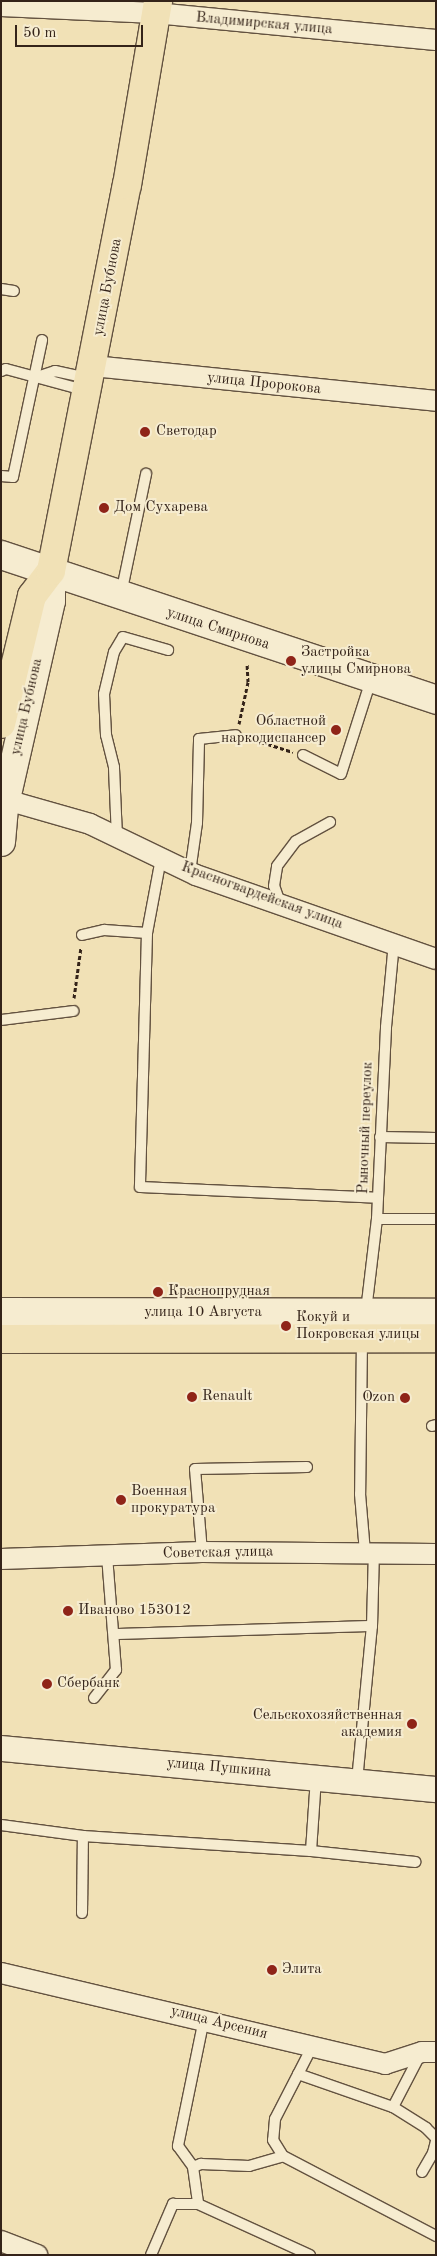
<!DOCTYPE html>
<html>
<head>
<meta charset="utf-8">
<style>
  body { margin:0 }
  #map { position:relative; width:437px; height:2256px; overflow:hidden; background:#f1e1b6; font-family:"Old Standard TT",serif }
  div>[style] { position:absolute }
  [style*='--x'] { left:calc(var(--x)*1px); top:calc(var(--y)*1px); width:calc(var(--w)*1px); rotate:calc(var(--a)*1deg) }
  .path>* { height:3px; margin-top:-1.5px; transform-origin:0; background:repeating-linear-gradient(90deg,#342319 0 4px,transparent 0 6.5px) }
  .roads { filter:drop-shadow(1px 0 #635240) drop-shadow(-1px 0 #635240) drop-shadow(0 1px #635240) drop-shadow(0 -1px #635240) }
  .service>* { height:10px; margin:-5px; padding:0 5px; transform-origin:5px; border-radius:5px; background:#f6ecd0 }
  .minor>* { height:20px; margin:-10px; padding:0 10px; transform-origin:10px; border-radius:10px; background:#f6ecd0 }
  .tertiary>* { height:25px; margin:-12.5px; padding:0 12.5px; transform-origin:12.5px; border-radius:12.5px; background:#f6ecd0 }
  .secondary>* { height:28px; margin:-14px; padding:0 14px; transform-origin:14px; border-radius:14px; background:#f6ecd0 }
  .trunk>* { height:28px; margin:-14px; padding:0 14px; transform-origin:14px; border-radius:14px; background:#f1e1b6 }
  .dots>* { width:14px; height:14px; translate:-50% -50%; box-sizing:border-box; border:2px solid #f6ecd0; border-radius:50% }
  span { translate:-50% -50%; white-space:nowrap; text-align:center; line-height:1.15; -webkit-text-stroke:4px #f6ecd0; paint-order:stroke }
  .street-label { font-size:15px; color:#342319 }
  .poi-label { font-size:15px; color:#342319 }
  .left { translate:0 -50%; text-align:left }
  .right { translate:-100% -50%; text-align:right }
  .frame { position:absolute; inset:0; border:2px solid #342319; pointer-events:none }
  .scale { position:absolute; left:15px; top:25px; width:128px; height:22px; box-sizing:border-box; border:2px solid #342319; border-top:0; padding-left:6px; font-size:15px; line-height:18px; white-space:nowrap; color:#342319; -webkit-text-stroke:4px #f6ecd0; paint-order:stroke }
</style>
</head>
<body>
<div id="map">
  <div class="path">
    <i style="--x:239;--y:724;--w:43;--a:-77.9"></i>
    <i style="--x:248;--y:682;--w:19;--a:-93"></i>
    <i style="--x:249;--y:738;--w:46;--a:17.7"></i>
    <i style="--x:74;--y:998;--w:51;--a:-82.2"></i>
  </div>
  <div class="roads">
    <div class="service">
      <i style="--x:1;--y:289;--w:13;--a:9"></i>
      <i style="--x:1;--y:371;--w:5;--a:-22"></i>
      <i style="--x:6;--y:369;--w:81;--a:15.1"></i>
      <i style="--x:37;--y:377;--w:19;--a:-18"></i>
      <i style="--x:55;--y:371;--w:35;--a:12"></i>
      <i style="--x:1;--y:476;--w:12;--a:5"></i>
      <i style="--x:13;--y:477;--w:140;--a:-78"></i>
      <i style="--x:121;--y:594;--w:123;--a:-78.2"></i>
      <i style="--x:303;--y:755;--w:42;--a:26.6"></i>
      <i style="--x:341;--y:774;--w:99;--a:-72.3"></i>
      <i style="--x:117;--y:837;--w:70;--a:-92.5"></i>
      <i style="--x:114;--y:767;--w:33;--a:-104"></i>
      <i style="--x:106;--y:735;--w:41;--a:-92.8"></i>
      <i style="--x:104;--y:694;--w:43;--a:-76.6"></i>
      <i style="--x:114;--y:652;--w:17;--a:-59"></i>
      <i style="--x:123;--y:637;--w:47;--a:16.1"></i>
      <i style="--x:190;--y:872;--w:49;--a:-81.9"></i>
      <i style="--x:197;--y:823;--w:84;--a:-88.6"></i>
      <i style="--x:199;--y:739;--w:37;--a:-6"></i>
      <i style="--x:280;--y:903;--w:18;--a:-109"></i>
      <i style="--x:274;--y:886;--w:20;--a:-81"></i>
      <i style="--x:277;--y:866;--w:31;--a:-53"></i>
      <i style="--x:296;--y:841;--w:39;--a:-29"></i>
      <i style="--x:147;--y:933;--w:76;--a:-79.4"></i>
      <i style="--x:82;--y:935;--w:23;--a:-13"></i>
      <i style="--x:104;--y:930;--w:43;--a:4"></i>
      <i style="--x:147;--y:933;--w:254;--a:91.6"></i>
      <i style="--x:140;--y:1187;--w:238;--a:2.6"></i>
      <i style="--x:1;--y:1020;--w:73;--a:-7.1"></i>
      <i style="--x:380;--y:1137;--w:56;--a:1"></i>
      <i style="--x:377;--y:1219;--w:59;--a:0"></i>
      <i style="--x:366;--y:1311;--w:93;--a:-83.2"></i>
      <i style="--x:377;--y:1219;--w:192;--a:-87.3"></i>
      <i style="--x:386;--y:1027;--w:84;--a:-84.6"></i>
      <i style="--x:362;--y:1339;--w:155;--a:90.7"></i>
      <i style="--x:360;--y:1494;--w:58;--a:85.1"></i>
      <i style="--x:432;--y:1426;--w:4;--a:-14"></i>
      <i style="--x:202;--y:1552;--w:83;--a:-94.8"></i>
      <i style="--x:195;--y:1469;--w:112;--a:-1"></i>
      <i style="--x:115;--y:1634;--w:257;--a:-1.8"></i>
      <i style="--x:372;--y:1626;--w:74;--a:-88.5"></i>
      <i style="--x:94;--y:1698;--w:36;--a:-52"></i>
      <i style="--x:116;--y:1670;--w:114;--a:-94.5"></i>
      <i style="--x:357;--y:1781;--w:156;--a:-84.5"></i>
      <i style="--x:1;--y:1825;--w:83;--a:7.6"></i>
      <i style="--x:83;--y:1836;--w:228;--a:3.8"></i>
      <i style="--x:311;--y:1851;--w:74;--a:-86.1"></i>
      <i style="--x:311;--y:1851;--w:105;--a:6"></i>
      <i style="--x:82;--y:1913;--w:77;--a:-89.3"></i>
      <i style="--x:204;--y:2019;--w:130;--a:101.6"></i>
      <i style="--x:178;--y:2146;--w:26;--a:54"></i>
      <i style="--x:193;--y:2167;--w:37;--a:82"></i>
      <i style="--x:198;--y:2204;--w:123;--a:24.5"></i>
      <i style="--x:312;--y:2047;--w:81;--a:117.2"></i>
      <i style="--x:275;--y:2119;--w:21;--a:95"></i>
      <i style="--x:273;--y:2140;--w:19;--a:58"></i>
      <i style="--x:283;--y:2156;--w:173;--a:27.6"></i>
      <i style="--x:298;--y:2074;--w:101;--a:19.2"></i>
      <i style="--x:393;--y:2107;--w:61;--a:-62.6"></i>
      <i style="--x:393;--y:2107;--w:39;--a:32"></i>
      <i style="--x:426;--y:2128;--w:14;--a:45"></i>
      <i style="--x:193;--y:2167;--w:9;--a:-21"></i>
      <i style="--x:201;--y:2164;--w:48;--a:2.4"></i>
      <i style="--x:249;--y:2166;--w:35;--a:-16"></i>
      <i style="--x:422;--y:2172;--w:22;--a:-60"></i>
      <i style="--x:433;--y:2153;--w:12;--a:-76"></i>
      <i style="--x:151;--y:2255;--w:56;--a:-66.7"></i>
      <i style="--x:173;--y:2204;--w:25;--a:0"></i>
    </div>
    <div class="minor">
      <i style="--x:1;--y:6;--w:154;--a:2.6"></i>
      <i style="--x:155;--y:13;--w:282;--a:5.5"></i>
      <i style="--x:93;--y:366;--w:345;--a:5.8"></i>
      <i style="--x:1;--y:808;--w:17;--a:-17"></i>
      <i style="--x:17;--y:803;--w:76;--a:16"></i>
      <i style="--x:90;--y:824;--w:118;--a:25.7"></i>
      <i style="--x:196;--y:875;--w:254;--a:19.3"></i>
      <i style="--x:1;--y:1559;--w:201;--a:-2"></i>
      <i style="--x:202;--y:1552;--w:234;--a:0.5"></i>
      <i style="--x:1;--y:1973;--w:395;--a:13.3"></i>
      <i style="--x:385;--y:2064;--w:39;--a:-18"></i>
      <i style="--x:422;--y:2052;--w:14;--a:0"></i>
      <i style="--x:1;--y:2241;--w:39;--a:21"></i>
    </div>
    <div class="tertiary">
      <i style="--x:1;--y:1748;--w:437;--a:5.4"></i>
    </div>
    <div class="secondary">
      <i style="--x:1;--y:555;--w:459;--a:18.4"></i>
      <i style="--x:1;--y:842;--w:34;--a:-85"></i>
      <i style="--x:4;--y:808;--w:212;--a:-77.2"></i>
      <i style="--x:51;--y:601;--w:30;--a:-90"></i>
      <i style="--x:1;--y:1312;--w:435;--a:0.1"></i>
    </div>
    <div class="trunk">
      <i style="--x:1;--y:724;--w:132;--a:-76.4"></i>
      <i style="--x:32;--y:596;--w:31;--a:-53"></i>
      <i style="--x:51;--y:571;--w:393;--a:-78.9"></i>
      <i style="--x:127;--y:185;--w:187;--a:-80.4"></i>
      <i style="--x:1;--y:1339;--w:435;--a:-0.1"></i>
    </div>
  </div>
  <div class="dots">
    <i style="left:145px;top:432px;background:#8f2418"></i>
    <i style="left:104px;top:508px;background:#8f2418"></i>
    <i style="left:291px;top:661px;background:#8f2418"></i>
    <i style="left:336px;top:730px;background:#8f2418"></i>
    <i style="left:158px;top:1292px;background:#8f2418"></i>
    <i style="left:286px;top:1326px;background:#8f2418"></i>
    <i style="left:192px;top:1397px;background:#8f2418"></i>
    <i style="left:405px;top:1398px;background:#8f2418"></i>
    <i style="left:121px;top:1500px;background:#8f2418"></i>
    <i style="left:68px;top:1611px;background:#8f2418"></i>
    <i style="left:47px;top:1684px;background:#8f2418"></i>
    <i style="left:412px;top:1724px;background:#8f2418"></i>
    <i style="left:272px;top:1970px;background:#8f2418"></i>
  </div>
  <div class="street-label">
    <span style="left:264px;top:24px;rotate:5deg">Владимирская улица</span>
    <span style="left:108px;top:287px;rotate:-79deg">улица Бубнова</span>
    <span style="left:264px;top:384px;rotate:6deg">улица Пророкова</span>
    <span style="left:218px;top:629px;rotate:18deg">улица Смирнова</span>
    <span style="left:27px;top:707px;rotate:-77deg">улица Бубнова</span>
    <span style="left:262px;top:896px;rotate:20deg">Красногвардейская улица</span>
    <span style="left:366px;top:1128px;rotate:-88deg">Рыночный переулок</span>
    <span style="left:203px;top:1313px">улица 10 Августа</span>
    <span style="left:218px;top:1553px;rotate:-1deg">Советская улица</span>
    <span style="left:219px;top:1768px;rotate:5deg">улица Пушкина</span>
    <span style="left:219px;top:2023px;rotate:14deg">улица Арсения</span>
  </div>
  <div class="poi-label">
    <span class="left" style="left:156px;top:432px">Светодар</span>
    <span class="left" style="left:114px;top:508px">Дом Сухарева</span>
    <span class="left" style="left:301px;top:661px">Застройка<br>улицы Смирнова</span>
    <span class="right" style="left:326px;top:730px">Областной<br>наркодиспансер</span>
    <span class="left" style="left:168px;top:1292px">Краснопрудная</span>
    <span class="left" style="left:296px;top:1326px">Кокуй и<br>Покровская улицы</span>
    <span class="left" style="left:202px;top:1397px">Renault</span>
    <span class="right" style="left:395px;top:1398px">Ozon</span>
    <span class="left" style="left:131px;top:1500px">Военная<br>прокуратура</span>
    <span class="left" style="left:78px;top:1611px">Иваново 153012</span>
    <span class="left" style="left:57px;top:1684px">Сбербанк</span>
    <span class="right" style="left:402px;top:1724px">Сельскохозяйственная<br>академия</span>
    <span class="left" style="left:282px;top:1970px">Элита</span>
  </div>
  <div class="frame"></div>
  <div class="scale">50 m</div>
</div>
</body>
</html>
